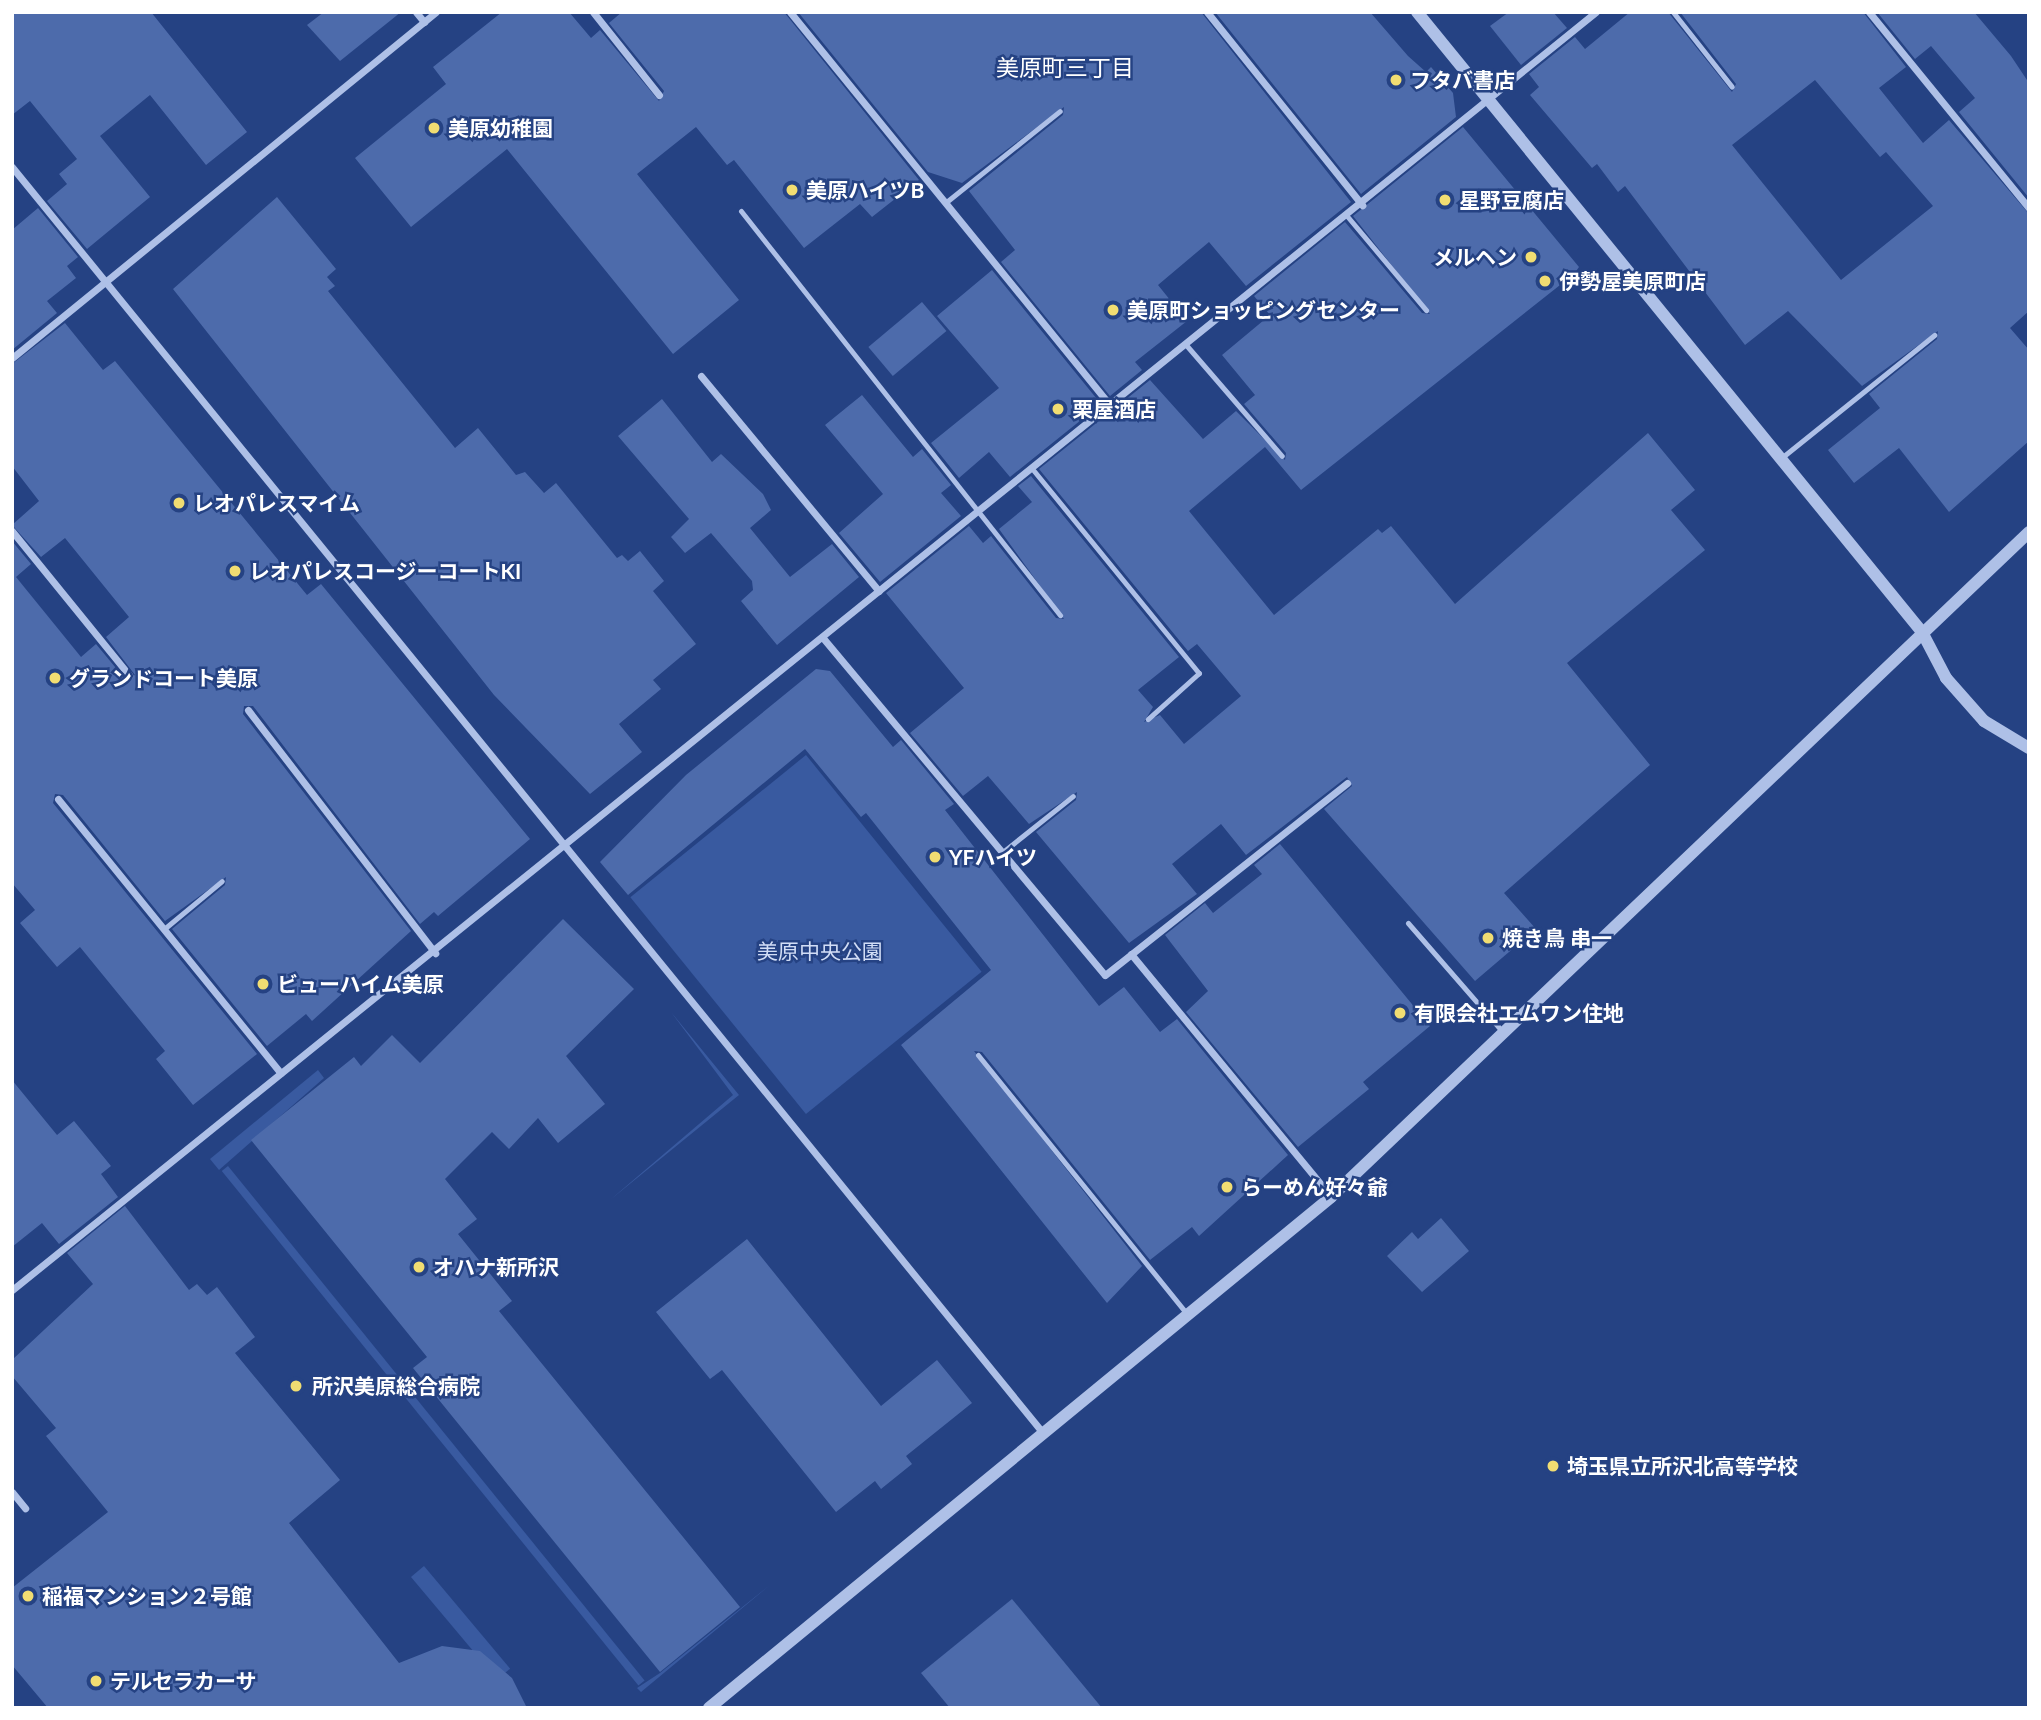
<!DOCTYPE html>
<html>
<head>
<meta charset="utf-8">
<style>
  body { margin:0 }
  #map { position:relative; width:2041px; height:1720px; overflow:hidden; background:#254283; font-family:Lato,"Noto Sans JP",sans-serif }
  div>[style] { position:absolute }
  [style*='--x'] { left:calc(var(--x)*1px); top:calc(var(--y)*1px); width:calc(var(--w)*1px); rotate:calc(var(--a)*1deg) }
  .green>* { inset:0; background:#395aa0; transform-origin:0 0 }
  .building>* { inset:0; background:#4d6bab; transform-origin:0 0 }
  .service>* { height:5px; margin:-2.5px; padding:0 2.5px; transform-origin:2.5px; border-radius:2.5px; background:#aec0e7 }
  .minor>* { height:7px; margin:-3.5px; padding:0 3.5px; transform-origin:3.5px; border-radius:3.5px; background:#aec0e7 }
  .tertiary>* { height:12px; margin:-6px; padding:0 6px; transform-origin:6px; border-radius:6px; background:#aec0e7 }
  .dots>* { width:19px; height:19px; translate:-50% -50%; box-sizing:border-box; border:4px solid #254283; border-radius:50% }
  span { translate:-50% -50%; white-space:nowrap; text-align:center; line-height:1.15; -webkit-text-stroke:5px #254283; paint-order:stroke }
  .poi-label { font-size:21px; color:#fff; font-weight:700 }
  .left { translate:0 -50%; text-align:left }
  .right { translate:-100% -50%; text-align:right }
  .park-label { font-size:21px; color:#d1ddf6 }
  .neighbourhood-label { font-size:23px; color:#fff }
  .frame { position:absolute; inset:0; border:14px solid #fff; pointer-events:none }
</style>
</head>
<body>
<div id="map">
  <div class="green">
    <i style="left:806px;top:755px;width:279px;height:226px;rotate:51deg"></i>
    <i style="clip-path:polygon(671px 1012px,739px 1095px,610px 1200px,733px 1095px)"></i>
    <i style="clip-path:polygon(318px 1070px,324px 1078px,219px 1170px,210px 1159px)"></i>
    <i style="left:228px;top:1166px;width:662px;height:8px;rotate:51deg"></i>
    <i style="left:424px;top:1566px;width:134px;height:17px;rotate:50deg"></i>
    <i style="clip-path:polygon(770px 1585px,641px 1692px,637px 1688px,660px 1673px)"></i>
  </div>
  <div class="building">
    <i style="clip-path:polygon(12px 12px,151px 12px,247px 132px,206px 165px,150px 95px,100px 136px,150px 197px,87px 249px,47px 201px,67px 184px,59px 174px,77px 159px,30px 101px,12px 115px)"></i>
    <i style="clip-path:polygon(324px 12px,401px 12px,340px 61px,307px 25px)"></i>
    <i style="clip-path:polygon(502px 12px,569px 12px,591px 38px,600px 30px,659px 101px,664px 91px,609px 23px,622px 12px,784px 12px,919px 180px,872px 217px,860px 204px,804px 248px,734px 160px,727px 165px,696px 127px,637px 174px,739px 300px,673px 354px,507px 149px,411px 227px,355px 158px,446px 84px,433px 67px)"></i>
    <i style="clip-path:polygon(798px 12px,1201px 12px,1351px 202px,1246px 286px,1209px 242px,1158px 285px,1187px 321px,1135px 362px,1142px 370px,1110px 396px,1001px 262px,1015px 250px,969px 191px,1063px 115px,1064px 107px,962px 183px,928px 172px)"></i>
    <i style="clip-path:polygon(1215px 12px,1370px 12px,1408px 56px,1426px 72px,1431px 67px,1453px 93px,1456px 117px,1361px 194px)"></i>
    <i style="clip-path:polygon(1509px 12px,1553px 12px,1567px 28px,1521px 65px,1490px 26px)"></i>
    <i style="clip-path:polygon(evenodd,1630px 12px,1668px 12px,1732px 92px,1736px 84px,1680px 12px,1863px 12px,1906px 67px,1879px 88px,1923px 143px,1949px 120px,2029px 214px,2029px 311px,2010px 328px,2029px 350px,2029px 441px,1949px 512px,1899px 448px,1854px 483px,1828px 450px,1880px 408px,1869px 394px,1937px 339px,1938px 331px,1862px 386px,1788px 311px,1745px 345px,1625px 186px,1618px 192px,1597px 164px,1592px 168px,1530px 95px,1539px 87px,1529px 74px,1575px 37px,1585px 49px,1630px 12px,1815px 80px,1880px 157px,1886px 152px,1933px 206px,1841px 280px,1732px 145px,1815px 80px)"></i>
    <i style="clip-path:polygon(1877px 12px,1974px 12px,2011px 56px,2029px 83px,2029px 198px,1959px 112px,1975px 98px,1931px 46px,1915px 59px)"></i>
    <i style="clip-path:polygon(1463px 127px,1579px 267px,1574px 274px,1301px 490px,1265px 447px,1189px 511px,1274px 615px,1378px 529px,1382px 533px,1391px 526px,1455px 604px,1648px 433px,1695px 490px,1671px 510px,1705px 550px,1567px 663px,1650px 765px,1504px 893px,1536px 929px,1475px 981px,1324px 809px,1352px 786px,1347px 777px,1246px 855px,1221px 824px,1172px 864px,1197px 894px,1129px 943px,1036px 832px,1076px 800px,1077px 792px,1029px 824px,988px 776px,963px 796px,910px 733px,964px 688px,886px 593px,969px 526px,983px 543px,991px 536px,1056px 618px,1064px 619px,999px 529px,1032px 502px,1018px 486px,1031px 476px,1179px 657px,1138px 690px,1153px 707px,1144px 722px,1160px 715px,1184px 744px,1241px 696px,1197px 644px,1188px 651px,1039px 469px,1150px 380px,1203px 439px,1236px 411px,1285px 460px,1286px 453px,1244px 404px,1255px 395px,1222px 355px,1270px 315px,1254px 296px,1345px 222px,1422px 313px,1430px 314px,1353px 216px)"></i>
    <i style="clip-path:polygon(277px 197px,336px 269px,327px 277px,335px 286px,328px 291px,455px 448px,478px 428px,516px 475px,525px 472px,544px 493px,556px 483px,617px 558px,622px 555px,628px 561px,640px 551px,664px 581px,653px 591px,696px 644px,653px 680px,661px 689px,619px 724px,642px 752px,590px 794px,494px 695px,173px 289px)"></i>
    <i style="clip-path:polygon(38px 208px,78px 257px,67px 266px,76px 278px,47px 301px,57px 313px,12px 350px,12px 230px)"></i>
    <i style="clip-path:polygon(992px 270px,1101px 404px,1010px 477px,989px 452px,959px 478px,931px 443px,999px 388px,937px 316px)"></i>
    <i style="left:922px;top:302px;width:38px;height:70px;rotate:50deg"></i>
    <i style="clip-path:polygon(65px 323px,103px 370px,115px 361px,307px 595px,321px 584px,530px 839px,438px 916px,434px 912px,420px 924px,253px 706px,244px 706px,243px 714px,411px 931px,312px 1021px,306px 1014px,267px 1046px,172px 929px,225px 885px,226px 877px,165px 921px,63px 795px,55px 794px,53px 803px,257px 1054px,193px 1105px,156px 1059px,165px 1051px,80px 947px,57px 967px,20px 923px,35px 910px,12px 883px,12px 541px,31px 564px,16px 577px,81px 657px,96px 644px,125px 679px,135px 675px,106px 637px,129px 617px,65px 538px,41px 557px,12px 525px,39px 501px,12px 466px,12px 364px)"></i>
    <i style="clip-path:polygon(862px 395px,913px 457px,922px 449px,951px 485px,941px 493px,961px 516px,880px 582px,839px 533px,883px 494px,825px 425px)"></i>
    <i style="clip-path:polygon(662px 399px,712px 462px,721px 454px,763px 494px,771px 510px,750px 528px,790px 577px,832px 544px,859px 577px,777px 645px,741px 601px,753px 590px,752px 581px,711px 533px,685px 553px,671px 537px,689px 519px,618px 436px)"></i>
    <i style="clip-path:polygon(816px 669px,830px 671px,893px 747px,901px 740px,954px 804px,945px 810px,1099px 1006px,1124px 987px,1160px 1032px,1177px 1019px,1288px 1155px,1199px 1236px,1192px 1227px,1150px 1260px,982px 1052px,974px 1051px,1142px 1266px,1107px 1303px,901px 1045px,991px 970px,866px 813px,861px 817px,805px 749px,628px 895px,600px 862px,686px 775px)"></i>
    <i style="clip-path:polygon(1280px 844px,1430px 1026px,1363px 1082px,1369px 1089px,1298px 1147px,1186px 1012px,1208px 991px,1165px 935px,1205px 903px,1213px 913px,1262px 874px,1254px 865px)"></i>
    <i style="clip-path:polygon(563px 919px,634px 989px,566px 1056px,605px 1104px,558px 1143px,538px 1118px,509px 1149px,492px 1132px,445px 1179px,477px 1219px,458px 1234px,512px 1301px,499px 1311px,740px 1607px,660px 1672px,413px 1368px,427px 1357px,251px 1140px,354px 1057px,361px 1066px,392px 1035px,420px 1063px)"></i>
    <i style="clip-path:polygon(12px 1080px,57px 1135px,74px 1121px,111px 1166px,101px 1174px,118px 1197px,59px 1244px,42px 1223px,12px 1247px)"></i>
    <i style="clip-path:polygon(125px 1206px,189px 1290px,197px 1284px,207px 1295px,217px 1287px,255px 1337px,235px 1353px,340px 1480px,289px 1523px,399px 1663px,442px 1646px,480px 1651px,512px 1678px,527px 1708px,48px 1708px,12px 1665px,12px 1588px,108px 1512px,46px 1436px,56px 1428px,12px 1376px,12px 1360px,93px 1284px,67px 1253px)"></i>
    <i style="clip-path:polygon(1441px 1218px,1469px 1251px,1422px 1292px,1387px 1256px,1412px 1232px,1418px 1239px)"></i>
    <i style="clip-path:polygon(747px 1239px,881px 1406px,937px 1360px,972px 1403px,906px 1456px,912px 1464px,881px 1489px,875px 1481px,836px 1512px,722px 1370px,710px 1379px,656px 1312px)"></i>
    <i style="clip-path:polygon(1012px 1599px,1102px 1708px,950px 1708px,921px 1673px)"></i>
  </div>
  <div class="service">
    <i style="--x:1673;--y:12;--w:95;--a:51.8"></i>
    <i style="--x:945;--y:203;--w:147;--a:-38.7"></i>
    <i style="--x:741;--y:211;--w:515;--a:51.71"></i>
    <i style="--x:1347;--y:216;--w:123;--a:50"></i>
    <i style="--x:1187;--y:346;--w:145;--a:49.2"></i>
    <i style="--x:1780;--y:459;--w:198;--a:-38.8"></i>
    <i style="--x:1034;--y:471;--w:261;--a:50.8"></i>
    <i style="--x:1199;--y:673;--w:69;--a:138"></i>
    <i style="--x:1004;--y:851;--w:88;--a:-38.6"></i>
    <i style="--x:1408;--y:923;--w:143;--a:49"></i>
    <i style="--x:164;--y:929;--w:75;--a:-39.6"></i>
    <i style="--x:978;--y:1055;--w:333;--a:51.1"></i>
  </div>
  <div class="minor">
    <i style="--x:416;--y:12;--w:13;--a:51"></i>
    <i style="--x:593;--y:12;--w:106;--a:51.5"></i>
    <i style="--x:790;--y:12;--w:507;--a:50.85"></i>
    <i style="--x:1207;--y:12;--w:248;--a:51.2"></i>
    <i style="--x:1869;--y:12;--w:253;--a:50.8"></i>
    <i style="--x:12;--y:167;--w:1633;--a:50.84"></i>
    <i style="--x:12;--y:358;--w:547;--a:-39.22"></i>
    <i style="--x:701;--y:376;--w:279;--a:50.4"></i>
    <i style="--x:12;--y:531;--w:186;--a:50.9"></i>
    <i style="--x:823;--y:638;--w:439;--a:50.1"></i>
    <i style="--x:1105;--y:975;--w:309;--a:-38.4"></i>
    <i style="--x:248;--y:710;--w:307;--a:52.4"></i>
    <i style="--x:58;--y:799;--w:353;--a:50.9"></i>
    <i style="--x:1131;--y:954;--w:315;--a:50.5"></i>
    <i style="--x:12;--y:1290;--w:2035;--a:-38.9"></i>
    <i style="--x:12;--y:1492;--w:21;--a:51"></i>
  </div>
  <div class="tertiary">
    <i style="--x:1417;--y:12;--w:800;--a:50.84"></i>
    <i style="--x:1922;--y:632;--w:52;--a:62.4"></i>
    <i style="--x:1946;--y:678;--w:57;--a:48.5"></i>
    <i style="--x:1984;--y:721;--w:52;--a:31"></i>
    <i style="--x:709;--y:1708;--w:805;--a:-39.4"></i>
    <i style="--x:1331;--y:1197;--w:964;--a:-43.61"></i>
  </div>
  <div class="dots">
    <i style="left:1396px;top:80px;background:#f1dd72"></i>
    <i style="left:434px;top:128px;background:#f1dd72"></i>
    <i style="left:792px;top:190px;background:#f1dd72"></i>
    <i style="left:1445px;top:200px;background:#f1dd72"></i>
    <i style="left:1531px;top:257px;background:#f1dd72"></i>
    <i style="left:1545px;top:281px;background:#f1dd72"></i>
    <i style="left:1113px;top:310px;background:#f1dd72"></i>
    <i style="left:1058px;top:409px;background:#f1dd72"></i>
    <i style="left:179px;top:503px;background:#f1dd72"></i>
    <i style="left:235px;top:571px;background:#f1dd72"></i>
    <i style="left:55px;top:678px;background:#f1dd72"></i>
    <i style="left:935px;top:857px;background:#f1dd72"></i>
    <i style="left:1488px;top:938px;background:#f1dd72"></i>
    <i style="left:263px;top:984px;background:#f1dd72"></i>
    <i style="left:1400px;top:1013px;background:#f1dd72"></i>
    <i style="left:1227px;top:1187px;background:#f1dd72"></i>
    <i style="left:419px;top:1267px;background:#f1dd72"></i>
    <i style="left:296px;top:1386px;background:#f1dd72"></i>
    <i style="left:1553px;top:1466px;background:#f1dd72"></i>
    <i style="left:28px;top:1596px;background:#f1dd72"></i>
    <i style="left:96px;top:1681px;background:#f1dd72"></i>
  </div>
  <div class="poi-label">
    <span class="left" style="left:1410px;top:80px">フタバ書店</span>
    <span class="left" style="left:448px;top:128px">美原幼稚園</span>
    <span class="left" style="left:806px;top:190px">美原ハイツB</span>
    <span class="left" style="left:1459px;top:200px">星野豆腐店</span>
    <span class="right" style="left:1517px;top:257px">メルヘン</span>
    <span class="left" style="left:1559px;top:281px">伊勢屋美原町店</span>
    <span class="left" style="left:1127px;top:310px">美原町ショッピングセンター</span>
    <span class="left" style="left:1072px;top:409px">栗屋酒店</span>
    <span class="left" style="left:193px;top:503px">レオパレスマイム</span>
    <span class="left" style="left:249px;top:571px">レオパレスコージーコートKI</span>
    <span class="left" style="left:69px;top:678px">グランドコート美原</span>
    <span class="left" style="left:949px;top:857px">YFハイツ</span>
    <span class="left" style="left:1502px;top:938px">焼き鳥 串一</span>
    <span class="left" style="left:277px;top:984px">ビューハイム美原</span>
    <span class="left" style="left:1414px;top:1013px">有限会社エムワン住地</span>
    <span class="left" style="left:1241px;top:1187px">らーめん好々爺</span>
    <span class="left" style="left:433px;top:1267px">オハナ新所沢</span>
    <span class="left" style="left:312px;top:1386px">所沢美原総合病院</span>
    <span class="left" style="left:1567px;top:1466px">埼玉県立所沢北高等学校</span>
    <span class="left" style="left:42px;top:1596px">稲福マンション２号館</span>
    <span class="left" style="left:110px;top:1681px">テルセラカーサ</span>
  </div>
  <div class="park-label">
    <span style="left:820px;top:951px">美原中央公園</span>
  </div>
  <div class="neighbourhood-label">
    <span style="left:1065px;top:67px">美原町三丁目</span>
  </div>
  <div class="frame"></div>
</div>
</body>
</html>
